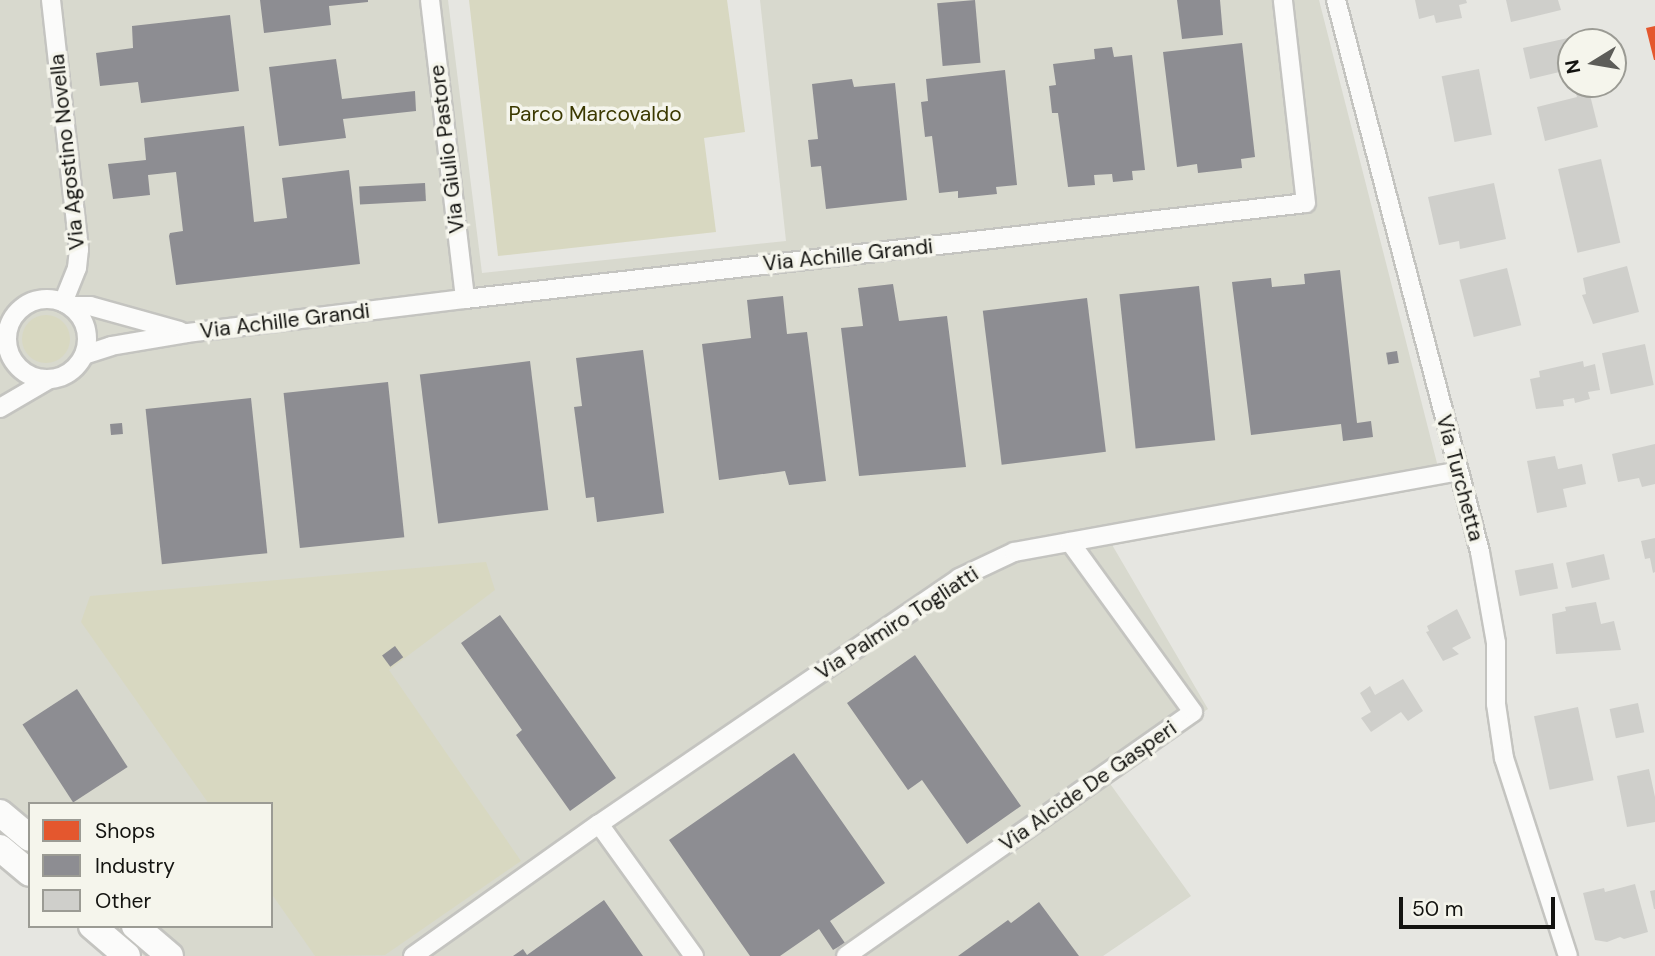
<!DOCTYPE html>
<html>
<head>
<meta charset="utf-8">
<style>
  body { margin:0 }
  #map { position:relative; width:1655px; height:956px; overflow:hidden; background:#e6e6e1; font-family:"DM Sans",sans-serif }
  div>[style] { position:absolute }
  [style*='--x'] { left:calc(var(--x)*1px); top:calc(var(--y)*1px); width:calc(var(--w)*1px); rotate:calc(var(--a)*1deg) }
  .built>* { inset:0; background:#d8d9ce }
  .green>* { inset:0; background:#d8d8c1 }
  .round { border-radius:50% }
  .shops>* { inset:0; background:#e4572e }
  .industry>* { inset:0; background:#8d8d92; transform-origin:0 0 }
  .building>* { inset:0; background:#cfcfcb; transform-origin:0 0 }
  .roads { filter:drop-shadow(2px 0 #c4c4c0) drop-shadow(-2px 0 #c4c4c0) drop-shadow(0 2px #c4c4c0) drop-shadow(0 -2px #c4c4c0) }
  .street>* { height:18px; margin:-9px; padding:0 9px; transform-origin:9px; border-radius:9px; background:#fbfbfa }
  .street>.ring { margin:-9px; padding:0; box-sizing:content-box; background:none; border:18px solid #fbfbfa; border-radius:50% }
  .secondary>* { height:26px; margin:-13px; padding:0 13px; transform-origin:13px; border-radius:13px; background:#fbfbfa }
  span { translate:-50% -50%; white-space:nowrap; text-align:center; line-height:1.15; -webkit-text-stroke:7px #f5f5ec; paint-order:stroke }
  .park-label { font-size:21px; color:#3b3901 }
  .street-label { font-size:21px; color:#131310 }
  .legend { position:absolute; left:28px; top:802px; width:245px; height:126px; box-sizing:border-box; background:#f5f5ec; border:2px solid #9b9b94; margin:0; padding:9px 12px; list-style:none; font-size:21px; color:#131310 }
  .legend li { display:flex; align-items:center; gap:14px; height:35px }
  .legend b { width:35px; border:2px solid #9b9b94 }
  .north { position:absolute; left:1557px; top:28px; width:70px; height:70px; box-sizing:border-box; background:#f5f5ec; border:2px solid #9b9b94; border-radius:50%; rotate:259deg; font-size:19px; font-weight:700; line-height:28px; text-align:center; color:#131310 }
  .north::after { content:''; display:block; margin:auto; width:24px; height:32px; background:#5d5d59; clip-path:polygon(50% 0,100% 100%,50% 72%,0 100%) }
  .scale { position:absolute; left:1399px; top:897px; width:156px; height:32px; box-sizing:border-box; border:4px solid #131310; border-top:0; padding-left:9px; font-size:21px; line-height:24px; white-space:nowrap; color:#131310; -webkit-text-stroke:5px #f5f5ec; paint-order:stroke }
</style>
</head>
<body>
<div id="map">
  <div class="built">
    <i style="clip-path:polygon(0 0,448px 0,482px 273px,786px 241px,760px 0,1319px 0,1439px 471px,1104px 531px,1208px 709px,1103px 774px,1191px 896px,1103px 956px,144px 956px,109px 926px,271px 926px,271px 804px,30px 804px,30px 860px,0 836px)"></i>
  </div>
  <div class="green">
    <i style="clip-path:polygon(469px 0,727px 0,745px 132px,704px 138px,716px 232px,498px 256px)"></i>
    <i class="round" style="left:22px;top:315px;width:48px;height:48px"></i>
    <i style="clip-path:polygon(486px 562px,495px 590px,389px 670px,521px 861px,385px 955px,315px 956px,271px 893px,271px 804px,209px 804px,81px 622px,90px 596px)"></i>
  </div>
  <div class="shops">
    <i style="clip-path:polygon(1655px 26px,1655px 60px,1654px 60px,1646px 28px)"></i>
  </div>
  <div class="industry">
    <i style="clip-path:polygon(260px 0,368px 0,368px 2px,329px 6px,331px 25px,264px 33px)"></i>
    <i style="left:975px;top:0;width:63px;height:38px;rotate:85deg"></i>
    <i style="clip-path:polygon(1177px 0,1220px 0,1223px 35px,1182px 39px)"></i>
    <i style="clip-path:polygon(230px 15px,239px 91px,141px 103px,138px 82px,100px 86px,96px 53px,133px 48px,132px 26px)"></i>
    <i style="clip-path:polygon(1242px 43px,1255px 157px,1241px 159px,1242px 168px,1198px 173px,1197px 164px,1177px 167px,1163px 52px)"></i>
    <i style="clip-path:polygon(1112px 47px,1114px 57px,1132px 55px,1145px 170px,1132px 171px,1133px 180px,1113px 182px,1112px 174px,1094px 175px,1095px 185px,1068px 187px,1058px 113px,1052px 113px,1049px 86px,1056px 85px,1053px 64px,1095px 59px,1094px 49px)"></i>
    <i style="clip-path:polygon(336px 59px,342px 99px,415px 91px,416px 111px,343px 119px,346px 138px,279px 146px,269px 67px)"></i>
    <i style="clip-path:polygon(1005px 70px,1017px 185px,996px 187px,997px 194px,958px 198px,958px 191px,939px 193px,932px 136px,925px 137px,921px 102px,928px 101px,926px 79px)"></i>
    <i style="clip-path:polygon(852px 79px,854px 87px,895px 83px,907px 200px,826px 209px,821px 166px,811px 167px,808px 140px,818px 139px,812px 84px)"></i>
    <i style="clip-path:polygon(244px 126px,254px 222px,287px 218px,282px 178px,349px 170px,360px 264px,176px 285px,169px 236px,170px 233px,183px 231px,176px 172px,148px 175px,150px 195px,113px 199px,108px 164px,146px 160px,144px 138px)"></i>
    <i style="left:425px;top:183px;width:18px;height:66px;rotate:87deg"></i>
    <i style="clip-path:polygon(1340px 270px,1357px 423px,1371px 421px,1373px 437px,1343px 441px,1341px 424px,1251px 435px,1232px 282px,1271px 278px,1272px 287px,1305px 284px,1304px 274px)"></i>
    <i style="clip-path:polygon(893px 284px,899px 321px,947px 316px,966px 467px,859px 476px,841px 328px,863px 326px,858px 288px)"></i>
    <i style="left:1199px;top:286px;width:155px;height:80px;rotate:84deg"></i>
    <i style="clip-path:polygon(783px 296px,787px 334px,807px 332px,826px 481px,789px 485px,785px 471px,719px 480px,702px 344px,751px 338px,747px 300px)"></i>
    <i style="left:1087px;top:298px;width:155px;height:105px;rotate:83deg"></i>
    <i style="clip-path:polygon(643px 350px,664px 513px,597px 522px,594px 497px,586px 498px,574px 407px,582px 406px,576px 358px)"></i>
    <i style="left:1397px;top:351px;width:12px;height:11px;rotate:81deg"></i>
    <i style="left:530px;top:361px;width:150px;height:111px;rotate:83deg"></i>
    <i style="left:388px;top:382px;width:156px;height:105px;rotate:84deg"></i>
    <i style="left:251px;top:398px;width:156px;height:106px;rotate:84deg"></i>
    <i style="left:122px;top:423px;width:11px;height:12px;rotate:85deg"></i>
    <i style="clip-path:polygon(500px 615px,616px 778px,570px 811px,516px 735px,522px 730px,461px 643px)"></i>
    <i style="left:395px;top:646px;width:14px;height:16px;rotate:54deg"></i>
    <i style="clip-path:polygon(915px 655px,1021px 806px,967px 844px,922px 780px,908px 790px,847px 703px)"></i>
    <i style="left:77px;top:689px;width:93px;height:65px;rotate:57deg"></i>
    <i style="clip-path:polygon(794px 753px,885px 883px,830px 921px,845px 943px,833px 950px,819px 929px,780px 956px,750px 956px,669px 840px)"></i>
    <i style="clip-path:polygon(604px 900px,643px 956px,513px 956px,523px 949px,527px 955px)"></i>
    <i style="clip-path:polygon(1039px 902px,1079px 956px,958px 956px,1008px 920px,1011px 923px)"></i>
  </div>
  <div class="building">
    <i style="clip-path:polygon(1415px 0,1466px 0,1467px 3px,1459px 5px,1462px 18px,1436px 23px,1434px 15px,1419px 19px)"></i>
    <i style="clip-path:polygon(1506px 0,1558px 0,1561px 10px,1511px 22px)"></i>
    <i style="clip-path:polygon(1577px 36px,1578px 42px,1571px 42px,1571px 78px,1568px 70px,1530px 79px,1523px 48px)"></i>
    <i style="left:1479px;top:69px;width:67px;height:38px;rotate:79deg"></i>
    <i style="clip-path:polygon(1588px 87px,1598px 127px,1545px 141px,1537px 107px,1577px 97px,1575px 90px)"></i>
    <i style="left:1601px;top:159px;width:86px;height:44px;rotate:77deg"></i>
    <i style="clip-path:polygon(1494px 183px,1506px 239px,1460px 249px,1459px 241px,1439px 245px,1428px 197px)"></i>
    <i style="clip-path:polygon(1627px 266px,1639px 312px,1593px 324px,1582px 295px,1586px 294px,1583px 278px)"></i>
    <i style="left:1507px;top:268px;width:59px;height:49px;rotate:76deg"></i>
    <i style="left:1645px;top:344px;width:42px;height:44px;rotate:78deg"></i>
    <i style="clip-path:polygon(1583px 361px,1584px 367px,1595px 364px,1600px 390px,1588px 392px,1590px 399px,1575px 403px,1574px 398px,1563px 400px,1564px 406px,1536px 409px,1530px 379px,1540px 377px,1539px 371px)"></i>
    <i style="clip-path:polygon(1655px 444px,1655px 484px,1642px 487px,1639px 478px,1618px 482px,1612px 454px)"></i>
    <i style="clip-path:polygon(1555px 456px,1558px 469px,1582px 464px,1586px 484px,1563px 489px,1567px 507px,1537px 513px,1527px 461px)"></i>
    <i style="clip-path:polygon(1655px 538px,1655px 572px,1653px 573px,1650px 558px,1645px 559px,1641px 541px)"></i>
    <i style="left:1604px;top:554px;width:26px;height:39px;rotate:77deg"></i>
    <i style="left:1553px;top:563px;width:26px;height:39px;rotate:79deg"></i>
    <i style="clip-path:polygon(1596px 602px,1601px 624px,1614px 621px,1621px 650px,1556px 654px,1552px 614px,1566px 611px,1565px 607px)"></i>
    <i style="clip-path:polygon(1457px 609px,1471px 638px,1452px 648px,1459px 654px,1443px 661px,1426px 632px,1429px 631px,1427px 626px)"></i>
    <i style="clip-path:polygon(1403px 679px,1423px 711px,1408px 721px,1401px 712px,1371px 732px,1361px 718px,1371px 712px,1360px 693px,1370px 686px,1375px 695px)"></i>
    <i style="left:1638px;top:703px;width:30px;height:29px;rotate:78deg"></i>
    <i style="left:1578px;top:707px;width:75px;height:45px;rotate:78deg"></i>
    <i style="clip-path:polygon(1649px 769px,1655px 797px,1655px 822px,1627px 827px,1617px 776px)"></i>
    <i style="clip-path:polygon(1635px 884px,1648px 932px,1624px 939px,1620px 937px,1607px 942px,1595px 940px,1583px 893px,1604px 888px,1605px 892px)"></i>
    <i style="clip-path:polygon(1655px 890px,1655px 909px,1654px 909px,1650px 891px)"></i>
  </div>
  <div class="roads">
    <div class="street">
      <i style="--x:51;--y:0;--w:251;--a:83.6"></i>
      <i style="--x:79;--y:249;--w:19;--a:96"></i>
      <i style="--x:77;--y:268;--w:37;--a:112"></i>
      <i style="--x:430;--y:0;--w:301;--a:83.3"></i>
      <i style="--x:1336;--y:0;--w:570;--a:75.38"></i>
      <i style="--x:1480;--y:552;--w:92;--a:80"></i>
      <i style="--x:1496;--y:643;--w:61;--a:90"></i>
      <i style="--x:1496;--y:704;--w:55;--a:81.6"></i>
      <i style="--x:1504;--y:758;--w:208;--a:72.1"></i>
      <i class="ring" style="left:7px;top:299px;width:62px;height:62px"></i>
      <i style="--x:70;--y:306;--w:20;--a:0"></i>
      <i style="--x:90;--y:306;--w:93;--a:15.5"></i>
      <i style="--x:84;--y:355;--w:28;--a:-18"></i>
      <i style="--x:111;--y:346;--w:77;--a:-9.7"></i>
      <i style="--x:187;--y:333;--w:280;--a:-7"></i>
      <i style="--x:465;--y:299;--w:846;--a:-6.51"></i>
      <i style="--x:1306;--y:203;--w:204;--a:-96.5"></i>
      <i style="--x:0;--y:408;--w:56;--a:-30.3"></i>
      <i style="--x:599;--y:824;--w:163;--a:54.3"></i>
      <i style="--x:413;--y:956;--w:228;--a:-35.4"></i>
      <i style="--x:599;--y:824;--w:436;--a:-34.3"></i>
      <i style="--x:959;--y:578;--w:61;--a:-25.3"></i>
      <i style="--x:1014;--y:552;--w:451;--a:-10.3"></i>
      <i style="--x:846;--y:956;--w:424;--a:-35.1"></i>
      <i style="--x:1193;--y:712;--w:210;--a:-125.9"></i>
    </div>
    <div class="secondary">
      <i style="--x:0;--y:813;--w:39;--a:40"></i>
      <i style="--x:0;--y:848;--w:39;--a:40"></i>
      <i style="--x:92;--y:926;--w:46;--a:40.6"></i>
      <i style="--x:135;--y:926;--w:46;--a:40.6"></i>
    </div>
  </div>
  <div class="park-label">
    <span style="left:595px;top:114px">Parco Marcovaldo</span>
  </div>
  <div class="street-label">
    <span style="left:447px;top:149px;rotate:-97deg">Via Giulio Pastore</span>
    <span style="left:67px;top:152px;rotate:-96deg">Via Agostino Novella</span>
    <span style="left:848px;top:255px;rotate:-6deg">Via Achille Grandi</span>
    <span style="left:285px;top:321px;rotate:-7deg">Via Achille Grandi</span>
    <span style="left:1460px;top:478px;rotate:75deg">Via Turchetta</span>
    <span style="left:897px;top:623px;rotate:-33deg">Via Palmiro Togliatti</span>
    <span style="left:1088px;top:786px;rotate:-35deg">Via Alcide De Gasperi</span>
  </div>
  <ul class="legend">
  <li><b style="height:19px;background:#e4572e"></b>Shops</li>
  <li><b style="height:19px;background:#8d8d92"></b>Industry</li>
  <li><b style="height:19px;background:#cfcfcb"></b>Other</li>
  </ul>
  <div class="north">N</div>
  <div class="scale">50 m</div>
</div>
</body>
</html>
